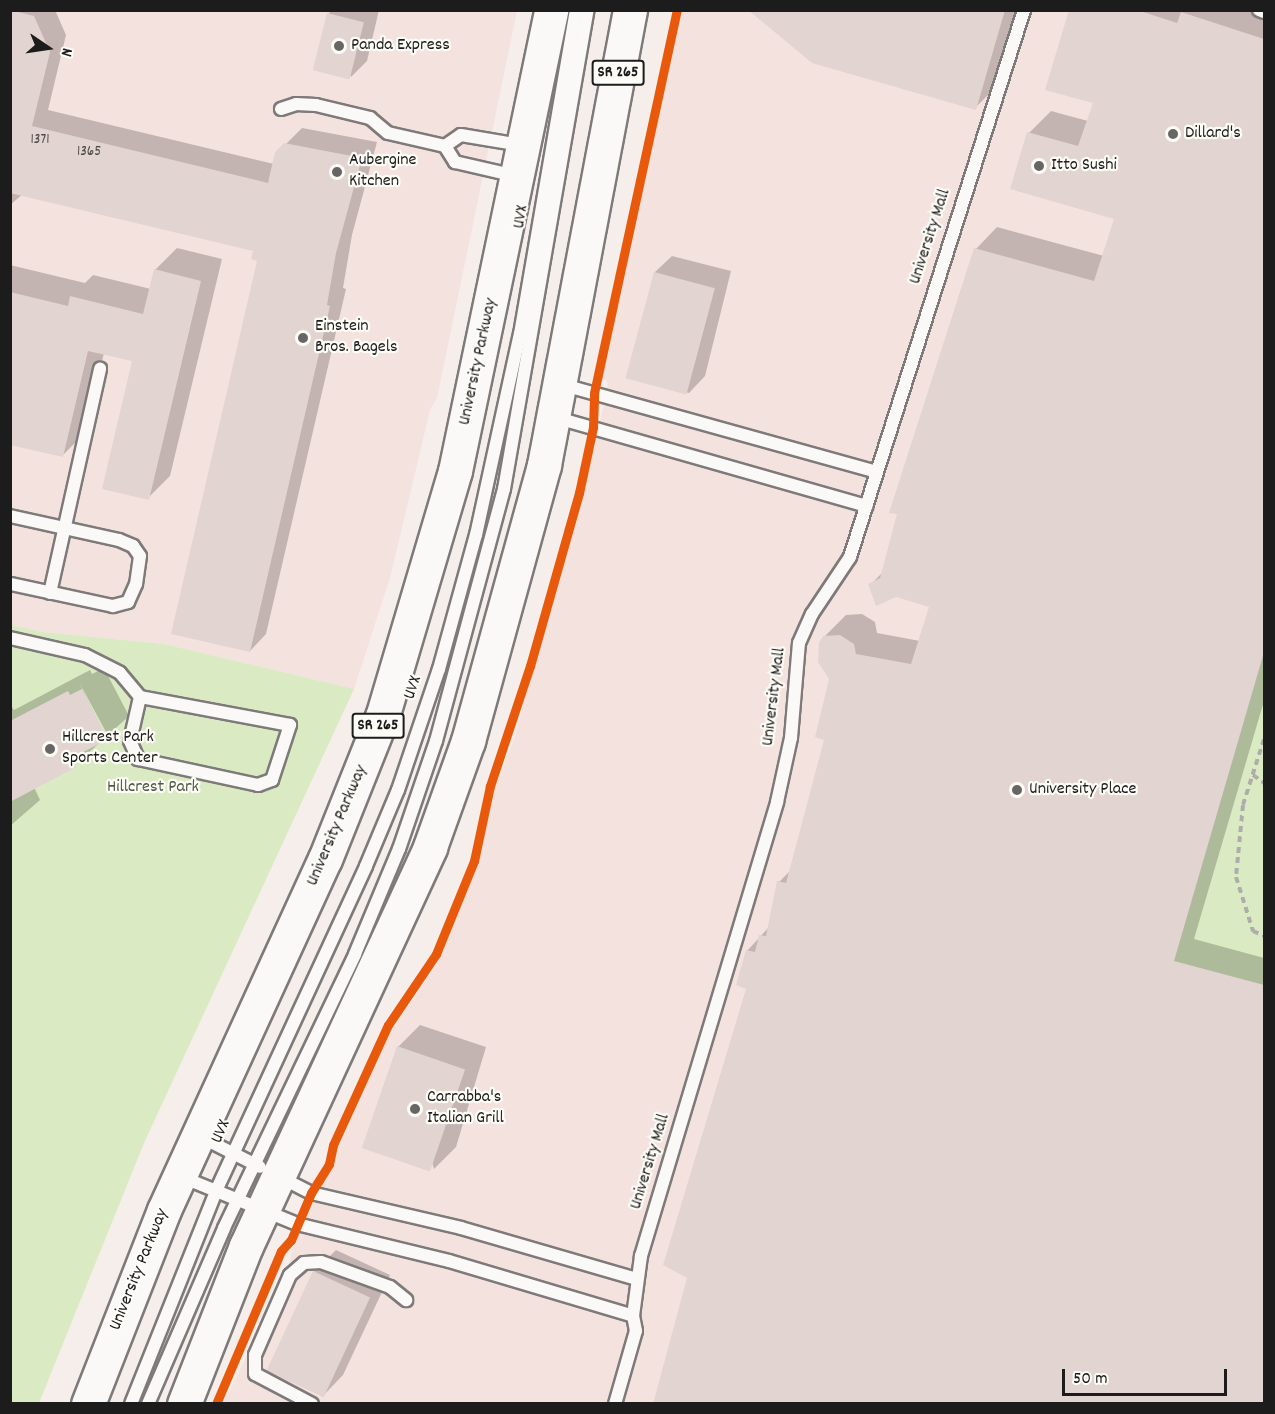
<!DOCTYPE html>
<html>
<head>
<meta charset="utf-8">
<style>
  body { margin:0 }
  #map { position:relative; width:1275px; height:1414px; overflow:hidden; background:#f5eeeb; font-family:Dekko,sans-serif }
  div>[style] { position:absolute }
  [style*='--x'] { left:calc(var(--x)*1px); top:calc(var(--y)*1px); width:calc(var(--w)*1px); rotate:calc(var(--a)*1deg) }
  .built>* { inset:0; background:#f4e2de }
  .green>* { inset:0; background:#daeac2 }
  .shadow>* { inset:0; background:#0003 }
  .building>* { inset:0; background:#e2d4d1; transform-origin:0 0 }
  .path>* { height:4px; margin-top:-2px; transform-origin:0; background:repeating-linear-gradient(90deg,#aeadab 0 6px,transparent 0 10.5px) }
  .roads { filter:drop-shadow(2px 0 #7e7a79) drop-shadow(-2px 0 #7e7a79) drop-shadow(0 2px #7e7a79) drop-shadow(0 -2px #7e7a79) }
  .lane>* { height:12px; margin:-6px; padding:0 6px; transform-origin:6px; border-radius:6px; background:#faf9f7 }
  .primary>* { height:33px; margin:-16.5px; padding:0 16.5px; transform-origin:16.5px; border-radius:16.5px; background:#faf9f7 }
  .cycleway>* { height:9px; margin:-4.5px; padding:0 4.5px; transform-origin:4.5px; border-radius:4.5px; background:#e8590c }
  .dots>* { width:16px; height:16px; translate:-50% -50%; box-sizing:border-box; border:3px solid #fdfcf7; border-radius:50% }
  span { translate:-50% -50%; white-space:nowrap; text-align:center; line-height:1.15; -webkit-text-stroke:4.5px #fdfcf7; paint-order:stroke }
  .number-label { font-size:15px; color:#4e4a49 }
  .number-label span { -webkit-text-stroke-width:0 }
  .shield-label span { padding:2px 4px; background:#fdfcf7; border:2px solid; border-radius:4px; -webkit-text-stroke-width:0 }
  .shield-label { font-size:16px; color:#1c1c1c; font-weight:700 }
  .poi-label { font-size:18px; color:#1c1c1c }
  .left { translate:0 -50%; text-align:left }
  .street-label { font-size:18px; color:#1c1c1c }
  .park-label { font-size:18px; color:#4e5944 }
  .frame { position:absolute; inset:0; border:12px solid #1c1c1c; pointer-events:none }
  .north { position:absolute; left:18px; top:18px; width:60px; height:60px; -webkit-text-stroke:4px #fdfcf7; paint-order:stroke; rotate:103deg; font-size:16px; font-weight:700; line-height:24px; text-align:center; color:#1c1c1c }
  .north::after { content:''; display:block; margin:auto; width:21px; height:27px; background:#1c1c1c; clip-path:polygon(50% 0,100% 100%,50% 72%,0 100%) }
  .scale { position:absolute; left:1062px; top:1369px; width:165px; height:27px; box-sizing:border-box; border:3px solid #1c1c1c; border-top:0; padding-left:8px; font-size:18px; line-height:21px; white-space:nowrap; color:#1c1c1c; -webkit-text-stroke:4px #fdfcf7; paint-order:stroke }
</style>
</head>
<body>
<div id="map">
  <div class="built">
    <i style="clip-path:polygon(11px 11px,517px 11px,437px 398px,430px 410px,390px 578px,354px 689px,164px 644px,42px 632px,11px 625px)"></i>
    <i style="clip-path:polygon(677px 11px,1264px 11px,1264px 1403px,223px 1404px,288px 1271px,292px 1250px,390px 1033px,439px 961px,477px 866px,492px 795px,514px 739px,595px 446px,608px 383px,599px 375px)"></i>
  </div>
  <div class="green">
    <i style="clip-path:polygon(11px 625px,42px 632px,164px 644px,354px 689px,144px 1143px,39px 1403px,11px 1404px)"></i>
    <i style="clip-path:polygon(1264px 653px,1264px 985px,1174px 961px)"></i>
  </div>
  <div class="shadow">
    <i style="clip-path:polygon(10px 10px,55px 10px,66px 35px,48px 110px,274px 164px,277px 153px,302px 128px,377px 142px,352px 235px,343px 288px,346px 289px,266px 634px,250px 651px,259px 260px,254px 250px,23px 194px,10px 205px)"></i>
    <i style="clip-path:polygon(332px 10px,379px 10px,367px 61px,351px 77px,328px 14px)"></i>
    <i style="clip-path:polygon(750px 10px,1027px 10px,1007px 76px,975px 108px)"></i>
    <i style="clip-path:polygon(1071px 10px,1264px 10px,1264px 701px,1194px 939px,1264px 958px,1264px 1404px,654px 1404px,689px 1278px,748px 988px,747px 951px,769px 927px,779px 882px,791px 870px,825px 739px,831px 679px,824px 637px,846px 615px,862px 614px,875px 622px,877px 633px,920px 641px,931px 606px,870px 585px,883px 572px,976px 249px,997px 227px,1104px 256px,1116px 218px,1029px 133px,1051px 111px,1088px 121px,1095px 102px)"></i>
    <i style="clip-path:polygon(177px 248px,222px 259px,170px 476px,148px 498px,134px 360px,104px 353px,84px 434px,62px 456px,10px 444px,10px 265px,85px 283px,93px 275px,151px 289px,155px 270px)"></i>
    <i style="clip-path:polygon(672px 256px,731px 271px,705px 376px,689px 393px,631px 378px,655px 272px)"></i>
    <i style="clip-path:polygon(evenodd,104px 668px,129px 716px,75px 765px,34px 787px,40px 800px,10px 826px,10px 704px,14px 710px,90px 670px,92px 674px,104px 668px,79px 682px,106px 732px,103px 732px,79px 682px)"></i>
    <i style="clip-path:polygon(420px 1025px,486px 1047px,456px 1147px,434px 1169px,398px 1047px)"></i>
    <i style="clip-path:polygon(336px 1250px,390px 1275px,343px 1375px,322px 1397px,314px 1272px)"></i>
  </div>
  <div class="building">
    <i style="clip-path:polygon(10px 10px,34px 16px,50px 52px,32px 126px,268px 183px,275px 152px,284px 143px,362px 158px,336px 253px,327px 305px,330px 306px,250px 652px,171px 634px,257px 261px,251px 259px,253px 251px,10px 193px)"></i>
    <i style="clip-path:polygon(748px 10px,1005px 10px,976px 110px,812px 63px)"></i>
    <i style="clip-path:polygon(1069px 10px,1137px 10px,1177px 23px,1181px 12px,1264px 39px,1264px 652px,1174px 961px,1264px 985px,1264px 1404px,653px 1404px,687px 1278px,663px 1265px,746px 989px,736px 985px,746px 950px,755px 952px,759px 935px,766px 936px,777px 881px,786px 883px,824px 740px,815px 737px,829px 679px,818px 662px,819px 643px,823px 636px,840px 635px,854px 644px,856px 654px,911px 664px,929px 607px,896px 597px,876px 606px,868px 584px,880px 578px,897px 514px,889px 513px,974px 248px,1094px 281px,1114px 219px,1010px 189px,1027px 132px,1078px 146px,1093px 103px,1045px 90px)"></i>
    <i style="left:327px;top:13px;width:38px;height:59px;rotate:14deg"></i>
    <i style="clip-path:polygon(154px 269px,201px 281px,149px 500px,102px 489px,132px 361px,88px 351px,63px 457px,10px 445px,10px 292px,68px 306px,70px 296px,143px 314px)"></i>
    <i style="left:654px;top:272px;width:63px;height:110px;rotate:15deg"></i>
    <i style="clip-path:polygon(82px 689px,108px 739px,72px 758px,76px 767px,10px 802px,10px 721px,68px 691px,70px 695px)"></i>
    <i style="left:397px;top:1046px;width:72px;height:108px;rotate:19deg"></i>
    <i style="left:313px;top:1271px;width:63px;height:110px;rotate:25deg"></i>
  </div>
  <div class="path">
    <i style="--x:1264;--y:739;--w:69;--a:107.7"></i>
    <i style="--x:1243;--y:805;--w:72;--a:95.6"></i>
    <i style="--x:1236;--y:877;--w:57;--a:72.5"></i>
    <i style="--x:1253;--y:931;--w:12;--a:24"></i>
    <i style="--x:1253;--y:775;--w:14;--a:36"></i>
  </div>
  <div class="roads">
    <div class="lane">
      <i style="--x:1259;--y:10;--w:5;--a:22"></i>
      <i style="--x:281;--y:109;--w:16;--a:-18"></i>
      <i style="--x:296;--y:104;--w:20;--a:3"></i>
      <i style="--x:316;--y:105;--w:56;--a:13.5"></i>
      <i style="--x:370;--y:118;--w:23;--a:40"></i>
      <i style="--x:388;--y:133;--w:58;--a:12.8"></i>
      <i style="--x:445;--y:146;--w:19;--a:58"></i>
      <i style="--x:455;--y:162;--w:63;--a:12.9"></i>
      <i style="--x:445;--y:146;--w:19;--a:-35"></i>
      <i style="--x:461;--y:135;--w:61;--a:9.5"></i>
      <i style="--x:560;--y:384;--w:329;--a:15.5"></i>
      <i style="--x:554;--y:417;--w:325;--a:15.9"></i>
      <i style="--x:10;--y:516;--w:112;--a:12.4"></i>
      <i style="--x:119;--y:540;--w:15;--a:23"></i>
      <i style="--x:133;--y:546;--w:12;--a:55"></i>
      <i style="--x:140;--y:556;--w:28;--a:98"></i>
      <i style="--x:136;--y:584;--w:20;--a:114"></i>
      <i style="--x:128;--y:602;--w:16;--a:165"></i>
      <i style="--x:113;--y:606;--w:105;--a:-167.9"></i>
      <i style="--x:50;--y:593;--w:230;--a:-77.4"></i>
      <i style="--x:10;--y:638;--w:77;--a:12.8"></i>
      <i style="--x:85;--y:655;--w:39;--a:27"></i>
      <i style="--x:120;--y:673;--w:31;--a:50"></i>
      <i style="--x:140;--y:697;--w:45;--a:102.8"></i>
      <i style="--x:130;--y:741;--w:20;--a:66"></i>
      <i style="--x:138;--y:759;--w:123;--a:12.2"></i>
      <i style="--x:258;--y:785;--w:15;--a:-20"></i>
      <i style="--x:272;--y:780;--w:58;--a:-71.9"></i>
      <i style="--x:290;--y:725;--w:153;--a:-169.4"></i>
      <i style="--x:199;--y:1136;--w:68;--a:26.9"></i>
      <i style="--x:278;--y:1176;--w:37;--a:27"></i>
      <i style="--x:311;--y:1193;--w:154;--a:13.1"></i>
      <i style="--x:461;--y:1228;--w:183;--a:16.2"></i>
      <i style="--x:182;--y:1177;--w:124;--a:22.2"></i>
      <i style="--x:297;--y:1224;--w:156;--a:13.7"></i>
      <i style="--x:449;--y:1261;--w:192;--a:16.6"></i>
      <i style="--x:131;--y:1404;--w:229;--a:-68.2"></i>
      <i style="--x:216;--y:1191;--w:358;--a:-65.2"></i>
      <i style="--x:366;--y:866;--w:82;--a:-67.2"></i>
      <i style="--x:398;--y:790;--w:128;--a:-71.3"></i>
      <i style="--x:439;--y:669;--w:139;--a:-74.6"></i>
      <i style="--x:476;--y:535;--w:206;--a:-77.7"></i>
      <i style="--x:520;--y:334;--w:329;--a:-80.2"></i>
      <i style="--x:148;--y:1404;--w:192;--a:-66.6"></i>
      <i style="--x:224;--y:1228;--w:304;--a:-64.4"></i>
      <i style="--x:355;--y:954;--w:114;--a:-67.3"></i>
      <i style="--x:399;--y:849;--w:114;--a:-71.1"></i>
      <i style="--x:436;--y:741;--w:261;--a:-74.9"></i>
      <i style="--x:504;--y:489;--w:486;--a:-80.1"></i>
      <i style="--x:312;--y:1404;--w:64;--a:-152.2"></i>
      <i style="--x:255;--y:1374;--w:19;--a:-90"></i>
      <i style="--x:255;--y:1355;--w:87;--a:-66.4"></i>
      <i style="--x:290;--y:1275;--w:18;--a:-41"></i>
      <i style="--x:304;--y:1263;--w:17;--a:-3"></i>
      <i style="--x:321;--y:1262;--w:73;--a:19.9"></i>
      <i style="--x:390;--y:1287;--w:21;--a:39"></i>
      <i style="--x:615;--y:1404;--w:76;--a:-74"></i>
      <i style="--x:636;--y:1331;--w:15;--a:-101"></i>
      <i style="--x:633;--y:1316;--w:61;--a:-82.4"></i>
      <i style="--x:641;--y:1256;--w:474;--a:-73.3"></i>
      <i style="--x:777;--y:802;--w:66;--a:-77.7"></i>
      <i style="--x:791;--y:738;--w:95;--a:-85.2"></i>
      <i style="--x:799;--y:643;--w:32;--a:-66"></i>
      <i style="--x:812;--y:614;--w:69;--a:-56.3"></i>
      <i style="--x:850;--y:557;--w:574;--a:-72.35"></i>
    </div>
    <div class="primary">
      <i style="--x:88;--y:1404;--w:208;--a:-68.6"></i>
      <i style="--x:164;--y:1210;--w:386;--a:-65.4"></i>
      <i style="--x:325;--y:859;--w:156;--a:-68.2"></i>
      <i style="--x:383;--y:714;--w:253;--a:-73.5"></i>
      <i style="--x:455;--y:471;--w:471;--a:-78.2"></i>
      <i style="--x:184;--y:1404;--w:170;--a:-68.6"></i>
      <i style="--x:246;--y:1246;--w:439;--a:-65.2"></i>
      <i style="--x:430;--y:847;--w:113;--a:-70.3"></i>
      <i style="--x:468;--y:741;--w:286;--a:-74.6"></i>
      <i style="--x:544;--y:465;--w:463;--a:-79.3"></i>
    </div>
  </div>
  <div class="cycleway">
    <i style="--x:216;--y:1404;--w:166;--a:-67"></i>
    <i style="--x:281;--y:1251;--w:15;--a:-48"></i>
    <i style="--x:291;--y:1240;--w:51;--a:-66.9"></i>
    <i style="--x:311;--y:1193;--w:34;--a:-58"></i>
    <i style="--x:329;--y:1164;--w:19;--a:-78"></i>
    <i style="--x:333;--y:1145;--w:132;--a:-65.4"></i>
    <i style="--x:388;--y:1025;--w:86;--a:-55.9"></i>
    <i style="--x:436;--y:954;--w:100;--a:-67.8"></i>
    <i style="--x:474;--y:861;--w:77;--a:-78"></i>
    <i style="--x:490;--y:786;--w:126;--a:-71.6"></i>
    <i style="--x:530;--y:666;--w:180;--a:-74.2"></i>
    <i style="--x:579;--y:493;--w:67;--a:-78"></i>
    <i style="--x:593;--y:427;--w:34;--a:-88"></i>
    <i style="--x:594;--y:393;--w:392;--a:-77.8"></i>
  </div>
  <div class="dots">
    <i style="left:339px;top:46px;background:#686664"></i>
    <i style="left:1173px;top:134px;background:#686664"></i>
    <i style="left:1039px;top:166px;background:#686664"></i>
    <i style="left:337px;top:172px;background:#686664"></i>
    <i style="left:303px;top:338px;background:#686664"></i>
    <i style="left:50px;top:749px;background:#686664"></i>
    <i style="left:1017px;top:790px;background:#686664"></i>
    <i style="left:415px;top:1109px;background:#686664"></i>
  </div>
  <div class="number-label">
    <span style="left:40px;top:141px">1371</span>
    <span style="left:89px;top:153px">1365</span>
  </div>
  <div class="shield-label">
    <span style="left:618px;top:73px">SR 265</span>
    <span style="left:378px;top:726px">SR 265</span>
  </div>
  <div class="poi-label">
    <span class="left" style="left:351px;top:46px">Panda Express</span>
    <span class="left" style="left:1185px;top:134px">Dillard's</span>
    <span class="left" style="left:349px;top:172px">Aubergine<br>Kitchen</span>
    <span class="left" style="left:1051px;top:166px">Itto Sushi</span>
    <span class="left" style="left:315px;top:338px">Einstein<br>Bros. Bagels</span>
    <span class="left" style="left:62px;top:749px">Hillcrest Park<br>Sports Center</span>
    <span class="left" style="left:1029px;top:790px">University Place</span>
    <span class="left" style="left:427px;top:1109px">Carrabba's<br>Italian Grill</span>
  </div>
  <div class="street-label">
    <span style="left:522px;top:217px;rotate:-81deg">UVX</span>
    <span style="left:931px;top:237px;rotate:-72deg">University Mall</span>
    <span style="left:479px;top:362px;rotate:-78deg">University Parkway</span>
    <span style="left:414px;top:688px;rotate:-72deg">UVX</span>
    <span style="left:775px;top:697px;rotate:-83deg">University Mall</span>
    <span style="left:338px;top:826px;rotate:-67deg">University Parkway</span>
    <span style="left:222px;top:1132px;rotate:-67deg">UVX</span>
    <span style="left:651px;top:1162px;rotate:-73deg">University Mall</span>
    <span style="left:140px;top:1270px;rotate:-68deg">University Parkway</span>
  </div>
  <div class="park-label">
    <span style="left:153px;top:788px">Hillcrest Park</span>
  </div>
  <div class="frame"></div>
  <div class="north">N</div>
  <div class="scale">50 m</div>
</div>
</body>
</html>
